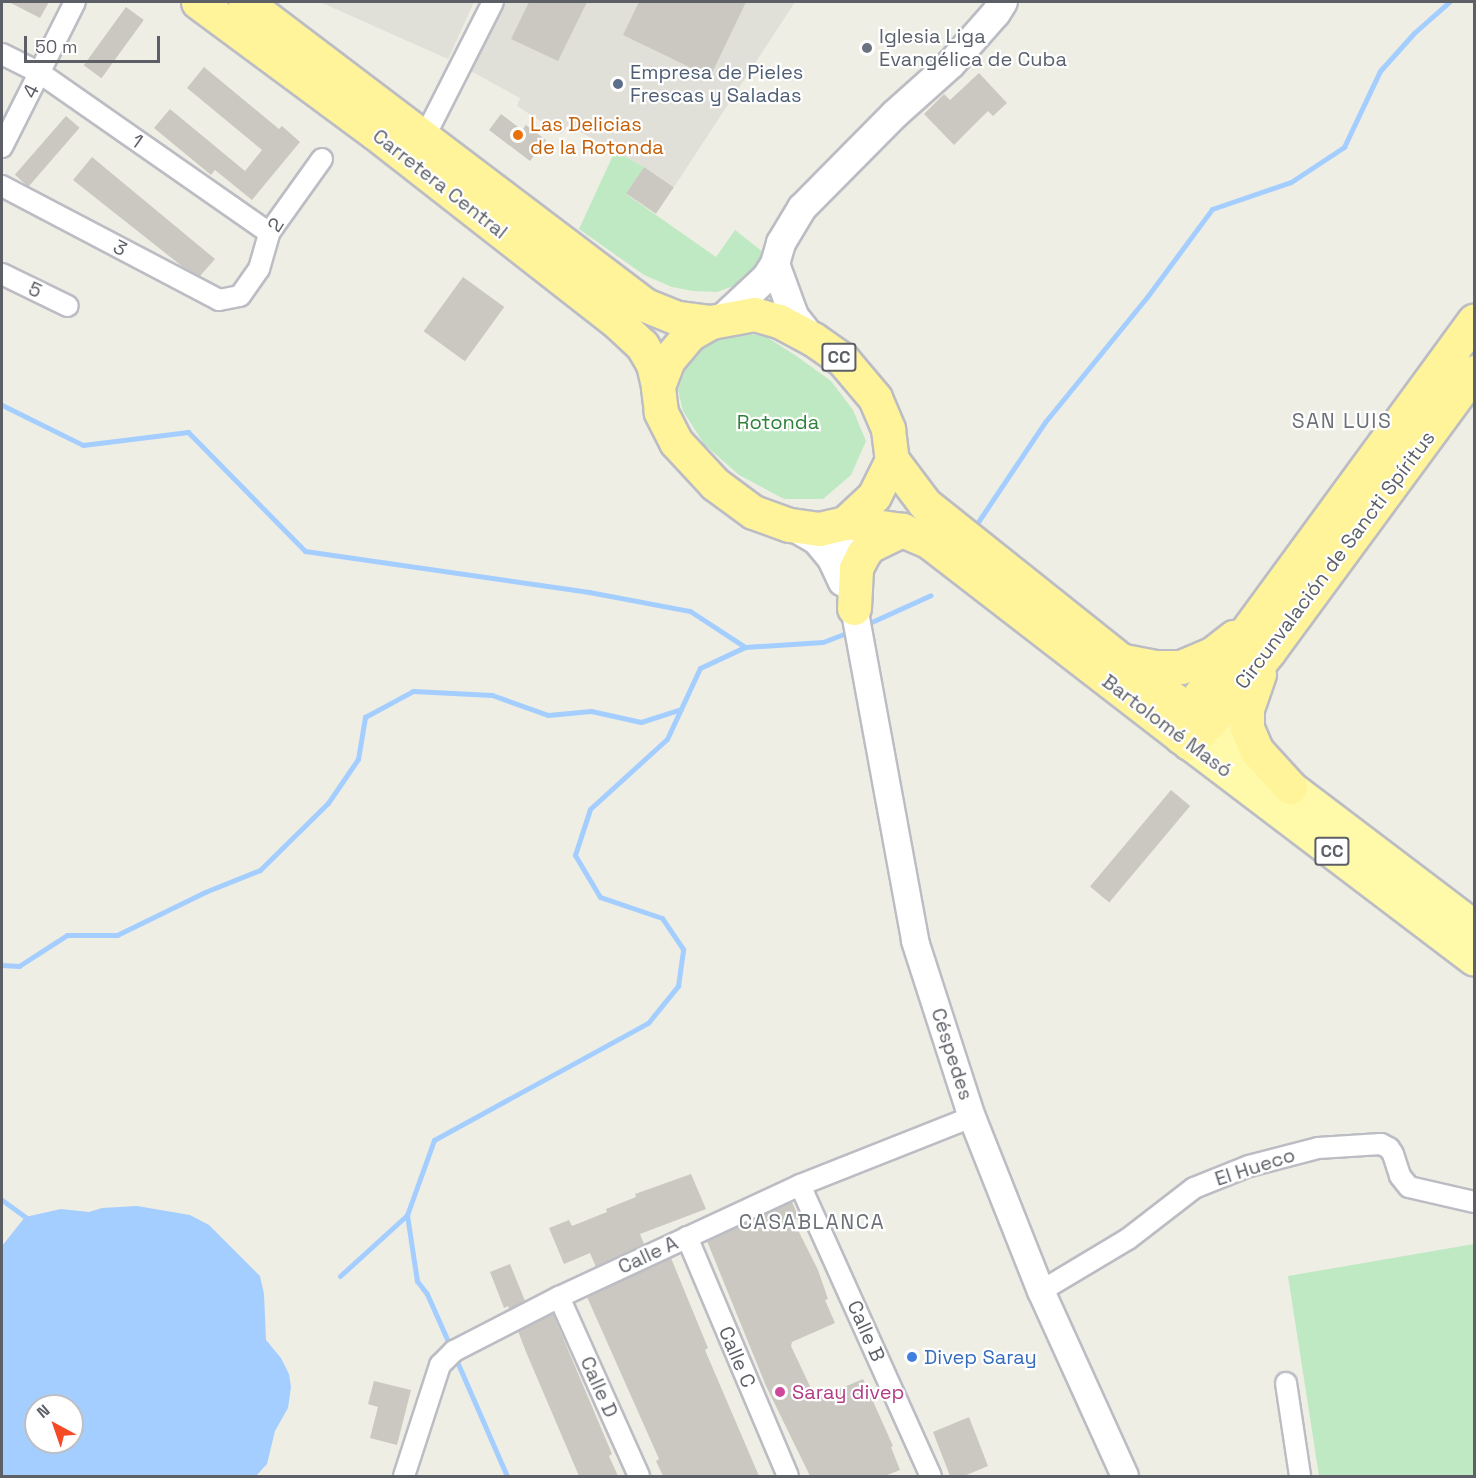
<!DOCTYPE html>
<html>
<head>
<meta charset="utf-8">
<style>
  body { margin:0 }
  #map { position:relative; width:1476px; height:1478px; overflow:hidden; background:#efeee4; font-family:"Space Grotesk",sans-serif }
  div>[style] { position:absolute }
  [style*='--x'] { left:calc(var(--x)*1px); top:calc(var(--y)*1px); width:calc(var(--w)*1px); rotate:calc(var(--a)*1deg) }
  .industrial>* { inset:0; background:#e0dfd8 }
  .green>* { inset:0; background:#bfe9c3 }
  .water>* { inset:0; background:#a4ceff }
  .stream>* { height:5px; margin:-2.5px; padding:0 2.5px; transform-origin:2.5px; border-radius:2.5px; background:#a4ceff }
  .building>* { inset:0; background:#cbc8c1; transform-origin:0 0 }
  .roads { filter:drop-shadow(2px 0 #bcbdc4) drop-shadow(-2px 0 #bcbdc4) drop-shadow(0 2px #bcbdc4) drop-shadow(0 -2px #bcbdc4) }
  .minor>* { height:20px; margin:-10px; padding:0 10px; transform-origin:10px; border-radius:10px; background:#fff }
  .tertiary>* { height:26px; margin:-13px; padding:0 13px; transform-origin:13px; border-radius:13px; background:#fff }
  .secondary>* { height:28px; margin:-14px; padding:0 14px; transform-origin:14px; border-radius:14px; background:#fff }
  .primary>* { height:32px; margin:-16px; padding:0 16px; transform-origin:16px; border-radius:16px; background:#fffaa9 }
  .trunk>* { height:33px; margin:-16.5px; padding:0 16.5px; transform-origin:16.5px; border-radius:16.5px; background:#fff49a }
  .dots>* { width:16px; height:16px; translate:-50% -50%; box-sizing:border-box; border:3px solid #fff; border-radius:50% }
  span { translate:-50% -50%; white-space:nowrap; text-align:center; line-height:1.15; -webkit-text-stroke:4.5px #fff; paint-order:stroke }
  .shield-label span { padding:2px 4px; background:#fff; border:2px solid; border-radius:4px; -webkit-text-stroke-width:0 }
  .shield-label { font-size:18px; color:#5c5f66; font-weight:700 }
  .worship-label { font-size:20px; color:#5b616d }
  .left { translate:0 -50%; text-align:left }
  .service-label { font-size:20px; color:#4e5e75 }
  .street-label { font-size:20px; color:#5c5f66 }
  .food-label { font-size:20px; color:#c56008 }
  .park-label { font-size:20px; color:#2f823b }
  .shop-label { font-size:20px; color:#366cbe }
  .hotel-label { font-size:20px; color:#b23c85 }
  .neighbourhood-label { font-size:21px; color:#6d7178; letter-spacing:1.5px }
  .frame { position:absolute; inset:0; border:3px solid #5c5f66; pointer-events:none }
  .north { position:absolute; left:24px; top:1394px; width:60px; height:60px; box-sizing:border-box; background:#fff; border:2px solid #bebfc2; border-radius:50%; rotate:320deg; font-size:16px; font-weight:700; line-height:24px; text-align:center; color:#5c5f66 }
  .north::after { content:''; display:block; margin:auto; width:21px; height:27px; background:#f44b26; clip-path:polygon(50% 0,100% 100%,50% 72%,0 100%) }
  .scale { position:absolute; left:24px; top:36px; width:136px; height:27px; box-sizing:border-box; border:3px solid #5c5f66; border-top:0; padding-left:8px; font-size:18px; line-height:21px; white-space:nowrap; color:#5c5f66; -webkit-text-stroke:4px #fff; paint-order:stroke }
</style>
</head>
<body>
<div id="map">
  <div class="industrial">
    <i style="clip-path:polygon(320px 2px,474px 2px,448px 59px)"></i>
    <i style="clip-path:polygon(504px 2px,795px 2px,674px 187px,644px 167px,568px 125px,561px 134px,517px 106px,520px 98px,469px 70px)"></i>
  </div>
  <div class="green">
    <i style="clip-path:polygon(615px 151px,644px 167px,626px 194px,716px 257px,735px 230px,767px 255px,745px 282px,717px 292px,693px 291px,672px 287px,644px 275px,579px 229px)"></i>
    <i style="clip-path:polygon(737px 332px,765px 336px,795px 355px,831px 381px,853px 410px,866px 441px,851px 475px,823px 499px,784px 499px,739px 475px,704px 444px,683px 411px,678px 390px,688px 362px,709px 344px)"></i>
    <i style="clip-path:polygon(1474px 1244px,1474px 1476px,1319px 1476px,1288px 1276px)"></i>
  </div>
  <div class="water">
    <i style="clip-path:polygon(evenodd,137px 1206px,190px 1215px,209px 1225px,260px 1276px,264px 1294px,266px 1340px,281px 1358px,289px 1374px,291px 1387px,288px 1408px,275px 1431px,267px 1464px,256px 1476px,2px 1476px,2px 1246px,25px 1217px,61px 1209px,89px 1212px,102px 1208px,137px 1206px,36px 1406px,72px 1406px,72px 1442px,36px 1442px,36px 1406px)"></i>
  </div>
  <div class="stream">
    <i style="--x:2;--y:405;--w:90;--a:26.3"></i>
    <i style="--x:83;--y:445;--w:106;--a:-7.1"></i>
    <i style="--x:188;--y:432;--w:167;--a:45.5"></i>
    <i style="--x:305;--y:551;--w:287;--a:8.2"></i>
    <i style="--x:589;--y:592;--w:103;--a:10.7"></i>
    <i style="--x:690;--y:611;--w:66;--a:33.2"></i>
    <i style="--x:978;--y:522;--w:120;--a:-56.2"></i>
    <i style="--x:1045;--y:422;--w:161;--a:-50.8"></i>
    <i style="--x:1147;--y:297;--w:109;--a:-53.5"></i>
    <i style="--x:1212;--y:209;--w:83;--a:-18.9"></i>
    <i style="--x:1291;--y:182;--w:64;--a:-33.4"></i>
    <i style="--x:1344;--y:147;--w:84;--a:-64.7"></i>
    <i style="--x:1380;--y:71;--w:51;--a:-48.2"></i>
    <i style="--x:1414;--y:33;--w:47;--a:-41.5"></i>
    <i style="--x:865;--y:625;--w:72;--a:-24.4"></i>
    <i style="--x:2;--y:965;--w:17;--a:3"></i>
    <i style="--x:19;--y:966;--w:57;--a:-32.9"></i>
    <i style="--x:67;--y:935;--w:50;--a:0"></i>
    <i style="--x:117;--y:935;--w:98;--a:-26"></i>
    <i style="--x:205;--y:892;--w:59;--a:-21.8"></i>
    <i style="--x:260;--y:870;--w:95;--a:-44.6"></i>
    <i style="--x:328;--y:803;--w:53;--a:-55.7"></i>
    <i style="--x:358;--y:759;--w:43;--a:-80.5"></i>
    <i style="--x:365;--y:717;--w:55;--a:-28.4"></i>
    <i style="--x:413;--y:691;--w:79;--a:2.9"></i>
    <i style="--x:492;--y:695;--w:59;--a:19.7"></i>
    <i style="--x:548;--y:715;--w:43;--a:-5.3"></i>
    <i style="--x:591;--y:711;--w:51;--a:12.4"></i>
    <i style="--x:641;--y:722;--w:42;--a:-18"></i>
    <i style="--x:2;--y:1200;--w:29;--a:36"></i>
    <i style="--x:407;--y:1215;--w:67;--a:81.4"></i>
    <i style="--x:417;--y:1281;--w:16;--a:52"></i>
    <i style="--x:427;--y:1294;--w:59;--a:66"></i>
    <i style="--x:340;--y:1276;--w:91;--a:-42.3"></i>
    <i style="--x:407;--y:1215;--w:80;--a:-70.2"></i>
    <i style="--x:434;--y:1140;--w:244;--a:-28.7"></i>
    <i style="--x:648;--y:1023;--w:48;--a:-51"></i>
    <i style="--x:678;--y:986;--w:37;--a:-82"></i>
    <i style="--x:683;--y:949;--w:37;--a:-124"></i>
    <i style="--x:662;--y:918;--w:65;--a:-161.3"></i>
    <i style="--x:600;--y:897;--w:49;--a:-120.8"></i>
    <i style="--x:575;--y:855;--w:48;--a:-71.9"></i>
    <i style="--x:590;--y:809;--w:104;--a:-42.3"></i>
    <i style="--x:667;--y:739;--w:78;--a:-65.1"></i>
    <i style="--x:700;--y:668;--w:50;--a:-25"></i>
    <i style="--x:745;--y:647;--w:78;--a:-3.7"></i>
    <i style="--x:823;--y:642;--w:30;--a:-21"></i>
    <i style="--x:455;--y:1357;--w:130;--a:66.4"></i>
  </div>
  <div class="building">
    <i style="clip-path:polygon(9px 2px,49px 2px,40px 18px)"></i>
    <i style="clip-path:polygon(529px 2px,587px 2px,558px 61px,511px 39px)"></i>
    <i style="clip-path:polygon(639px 2px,746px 2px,710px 77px,623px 35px)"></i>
    <i style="left:126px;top:7px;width:22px;height:72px;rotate:36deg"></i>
    <i style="clip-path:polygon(204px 67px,279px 129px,282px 126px,300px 142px,252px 200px,215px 170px,211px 175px,154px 128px,170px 109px,245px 171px,262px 150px,187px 88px)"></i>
    <i style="clip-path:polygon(979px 73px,1007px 103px,993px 116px,988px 111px,954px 145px,924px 114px,944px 94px,950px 100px)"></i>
    <i style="clip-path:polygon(501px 114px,522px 130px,526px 125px,546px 140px,530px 161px,489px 130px)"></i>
    <i style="left:66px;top:116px;width:18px;height:78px;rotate:41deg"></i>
    <i style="clip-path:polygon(92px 157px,215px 259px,200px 276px,183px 267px,73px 180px)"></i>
    <i style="left:644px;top:167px;width:36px;height:32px;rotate:34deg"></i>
    <i style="left:463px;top:277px;width:51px;height:67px;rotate:36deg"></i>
    <i style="left:1171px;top:790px;width:25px;height:126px;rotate:40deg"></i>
    <i style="clip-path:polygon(691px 1174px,706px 1209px,640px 1234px,644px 1244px,596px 1267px,590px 1253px,564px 1264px,549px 1228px,569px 1220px,572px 1226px,607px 1212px,606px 1209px,636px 1197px,635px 1194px)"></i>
    <i style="clip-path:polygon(792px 1202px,799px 1218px,793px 1220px,818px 1270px,828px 1299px,825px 1300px,835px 1323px,792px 1342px,791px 1346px,816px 1399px,863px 1379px,893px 1446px,891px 1447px,900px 1470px,885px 1476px,810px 1476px,766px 1386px,707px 1241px)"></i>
    <i style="clip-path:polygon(671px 1258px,708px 1348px,705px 1350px,759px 1476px,663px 1476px,656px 1461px,659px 1459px,587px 1297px)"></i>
    <i style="clip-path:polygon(510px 1264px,525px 1301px,509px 1309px,508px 1306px,504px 1308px,490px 1272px)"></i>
    <i style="clip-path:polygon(553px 1314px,612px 1454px,609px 1456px,618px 1476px,579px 1476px,526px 1352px,518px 1331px)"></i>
    <i style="clip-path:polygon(374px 1381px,411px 1390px,397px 1445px,370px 1438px,378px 1407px,368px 1404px)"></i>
    <i style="clip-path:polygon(969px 1417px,988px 1466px,964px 1476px,950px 1476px,933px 1432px)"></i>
  </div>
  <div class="roads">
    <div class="minor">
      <i style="--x:2;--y:54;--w:42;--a:26.6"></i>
      <i style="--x:40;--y:73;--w:279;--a:34.9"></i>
      <i style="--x:425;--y:136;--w:150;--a:-63.1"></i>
      <i style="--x:2;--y:147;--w:162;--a:-63.3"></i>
      <i style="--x:2;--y:186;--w:245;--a:27.7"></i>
      <i style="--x:219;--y:300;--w:21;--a:-11"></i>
      <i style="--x:240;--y:296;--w:33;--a:-55"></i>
      <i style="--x:259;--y:269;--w:37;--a:-74"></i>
      <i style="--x:269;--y:233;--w:91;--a:-54.4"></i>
      <i style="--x:2;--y:274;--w:73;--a:25.9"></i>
      <i style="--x:800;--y:1185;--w:319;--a:65.8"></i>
      <i style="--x:687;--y:1237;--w:259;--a:67.1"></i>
      <i style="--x:1041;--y:1291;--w:101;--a:-30.9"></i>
      <i style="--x:1128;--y:1239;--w:83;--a:-37.7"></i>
      <i style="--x:1194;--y:1188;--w:59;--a:-21.8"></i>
      <i style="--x:1249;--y:1166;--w:71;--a:-14.6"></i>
      <i style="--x:1318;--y:1148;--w:63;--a:-3.6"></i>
      <i style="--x:1381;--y:1144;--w:9;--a:27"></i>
      <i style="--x:1389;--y:1148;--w:7;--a:56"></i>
      <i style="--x:1393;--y:1154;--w:23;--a:72"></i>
      <i style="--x:1400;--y:1176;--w:14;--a:51"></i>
      <i style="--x:1409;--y:1187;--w:67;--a:13"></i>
      <i style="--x:559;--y:1297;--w:196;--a:65.9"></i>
      <i style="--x:1286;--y:1383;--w:94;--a:81.4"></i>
      <i style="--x:404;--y:1476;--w:117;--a:-72"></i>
      <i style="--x:440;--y:1365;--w:20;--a:-45"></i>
      <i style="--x:454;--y:1351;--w:118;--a:-27.2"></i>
      <i style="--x:559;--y:1297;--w:266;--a:-24.9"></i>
      <i style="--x:800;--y:1185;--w:185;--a:-21.6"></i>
    </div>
    <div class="tertiary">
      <i style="--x:845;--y:523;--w:24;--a:95"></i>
      <i style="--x:843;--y:547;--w:401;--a:79.6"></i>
      <i style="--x:915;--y:941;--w:185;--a:72.1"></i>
      <i style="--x:972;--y:1117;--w:187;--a:68.4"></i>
      <i style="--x:1041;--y:1291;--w:203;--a:65.6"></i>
      <i style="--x:792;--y:527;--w:28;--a:30"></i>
      <i style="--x:816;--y:541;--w:23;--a:50"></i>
      <i style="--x:831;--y:559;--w:26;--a:65"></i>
    </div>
    <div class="secondary">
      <i style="--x:775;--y:264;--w:55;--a:69.9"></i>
      <i style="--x:794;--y:316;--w:29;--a:52"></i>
      <i style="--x:722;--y:319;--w:60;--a:-43"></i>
      <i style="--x:766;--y:278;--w:17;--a:-57"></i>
      <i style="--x:775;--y:264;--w:22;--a:-74"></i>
      <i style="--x:781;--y:243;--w:41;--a:-59"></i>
      <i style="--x:802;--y:208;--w:132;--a:-45.3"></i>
      <i style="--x:895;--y:114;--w:75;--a:-41.8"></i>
      <i style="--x:951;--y:64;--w:68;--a:-48.6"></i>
      <i style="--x:996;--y:13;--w:13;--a:-58"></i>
    </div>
    <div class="primary">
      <i style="--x:1207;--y:724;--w:335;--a:37.2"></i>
      <i style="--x:1189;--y:743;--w:358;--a:37.2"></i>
    </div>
    <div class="trunk">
      <i style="--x:198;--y:2;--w:219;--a:36.5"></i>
      <i style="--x:374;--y:132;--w:308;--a:38"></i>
      <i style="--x:617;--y:322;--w:34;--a:43"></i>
      <i style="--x:642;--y:345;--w:22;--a:60"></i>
      <i style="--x:653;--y:364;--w:23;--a:77"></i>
      <i style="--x:245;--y:2;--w:502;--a:37.14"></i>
      <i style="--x:645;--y:305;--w:35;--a:22"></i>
      <i style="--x:678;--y:318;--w:33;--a:7"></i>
      <i style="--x:754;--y:314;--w:26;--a:16"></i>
      <i style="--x:779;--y:321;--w:38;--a:28"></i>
      <i style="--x:813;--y:339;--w:37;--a:35"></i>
      <i style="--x:843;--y:360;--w:50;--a:49.9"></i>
      <i style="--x:875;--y:398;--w:34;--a:67"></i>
      <i style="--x:888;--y:429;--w:31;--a:83"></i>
      <i style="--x:892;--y:460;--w:40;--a:116.6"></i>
      <i style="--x:874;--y:496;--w:40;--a:137"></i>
      <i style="--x:845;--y:523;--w:27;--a:167"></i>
      <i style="--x:819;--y:529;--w:30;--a:-172"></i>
      <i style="--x:789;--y:525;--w:38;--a:-160"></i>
      <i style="--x:753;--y:512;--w:47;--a:-143.6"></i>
      <i style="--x:715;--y:484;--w:57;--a:-132.9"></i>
      <i style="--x:676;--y:442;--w:34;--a:-117"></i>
      <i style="--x:661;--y:412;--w:26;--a:-97"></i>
      <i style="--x:658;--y:386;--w:28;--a:-69"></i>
      <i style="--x:668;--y:360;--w:34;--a:-50"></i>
      <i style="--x:690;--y:334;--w:24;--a:-30"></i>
      <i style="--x:711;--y:322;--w:44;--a:-10.5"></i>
      <i style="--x:892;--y:460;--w:55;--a:53.1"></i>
      <i style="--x:925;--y:504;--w:252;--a:38.6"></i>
      <i style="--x:1122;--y:661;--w:106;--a:36.5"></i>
      <i style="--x:847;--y:522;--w:56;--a:8.3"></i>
      <i style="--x:902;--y:530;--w:28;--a:23"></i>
      <i style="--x:928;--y:541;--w:330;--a:37.7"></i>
      <i style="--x:1189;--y:743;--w:59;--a:-46.4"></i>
      <i style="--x:1230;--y:700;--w:63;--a:-51.5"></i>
      <i style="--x:1269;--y:651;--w:346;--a:-53.7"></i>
      <i style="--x:854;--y:608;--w:40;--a:-87.1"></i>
      <i style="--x:856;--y:568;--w:16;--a:-63"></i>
      <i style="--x:863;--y:554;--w:10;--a:-53"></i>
      <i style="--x:869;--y:546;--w:37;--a:-26"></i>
      <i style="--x:1124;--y:661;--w:33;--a:11"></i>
      <i style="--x:1156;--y:667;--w:25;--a:0"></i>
      <i style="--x:1181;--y:667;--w:34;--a:-23"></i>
      <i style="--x:1212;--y:654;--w:28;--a:-38"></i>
      <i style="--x:1259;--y:674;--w:37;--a:109"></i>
      <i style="--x:1247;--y:709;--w:19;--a:90"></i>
      <i style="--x:1247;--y:728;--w:25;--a:67"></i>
      <i style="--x:1257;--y:751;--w:49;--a:47.5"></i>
      <i style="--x:1181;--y:737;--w:46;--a:-65.7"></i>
      <i style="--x:1200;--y:695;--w:464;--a:-53.8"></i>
    </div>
  </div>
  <div class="dots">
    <i style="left:867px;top:48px;background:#6b7280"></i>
    <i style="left:618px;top:84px;background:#5c6f8a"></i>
    <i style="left:518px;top:135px;background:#e8710a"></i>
    <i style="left:912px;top:1357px;background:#3f7fe0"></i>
    <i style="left:780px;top:1392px;background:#d1479c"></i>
  </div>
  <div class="shield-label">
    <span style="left:839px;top:357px">CC</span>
    <span style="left:1332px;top:851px">CC</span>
  </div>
  <div class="worship-label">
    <span class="left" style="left:879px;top:48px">Iglesia Liga<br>Evangélica de Cuba</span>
  </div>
  <div class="service-label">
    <span class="left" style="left:630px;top:84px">Empresa de Pieles<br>Frescas y Saladas</span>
  </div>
  <div class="street-label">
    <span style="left:31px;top:91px;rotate:-63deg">4</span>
    <span style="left:137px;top:141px;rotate:35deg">1</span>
    <span style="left:440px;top:184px;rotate:38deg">Carretera Central</span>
    <span style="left:276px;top:225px;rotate:-58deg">2</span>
    <span style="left:120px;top:248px;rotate:28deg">3</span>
    <span style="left:35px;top:290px;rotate:25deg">5</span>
    <span style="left:1335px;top:560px;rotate:-53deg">Circunvalación de Sancti Spíritus</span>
    <span style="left:1167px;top:726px;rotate:37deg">Bartolomé Masó</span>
    <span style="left:952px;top:1054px;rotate:72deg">Céspedes</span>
    <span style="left:1255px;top:1167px;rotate:-18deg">El Hueco</span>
    <span style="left:648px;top:1255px;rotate:-25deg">Calle A</span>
    <span style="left:866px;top:1331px;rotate:66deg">Calle B</span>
    <span style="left:737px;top:1357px;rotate:67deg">Calle C</span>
    <span style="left:599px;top:1387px;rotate:66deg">Calle D</span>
  </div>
  <div class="food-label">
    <span class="left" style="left:530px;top:136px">Las Delicias<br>de la Rotonda</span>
  </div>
  <div class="park-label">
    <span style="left:778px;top:422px">Rotonda</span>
  </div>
  <div class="shop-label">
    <span class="left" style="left:924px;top:1357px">Divep Saray</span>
  </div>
  <div class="hotel-label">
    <span class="left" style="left:792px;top:1392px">Saray divep</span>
  </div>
  <div class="neighbourhood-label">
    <span style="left:1342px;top:421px">SAN LUIS</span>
    <span style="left:812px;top:1222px">CASABLANCA</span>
  </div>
  <div class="frame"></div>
  <div class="north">N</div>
  <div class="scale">50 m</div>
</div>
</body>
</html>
